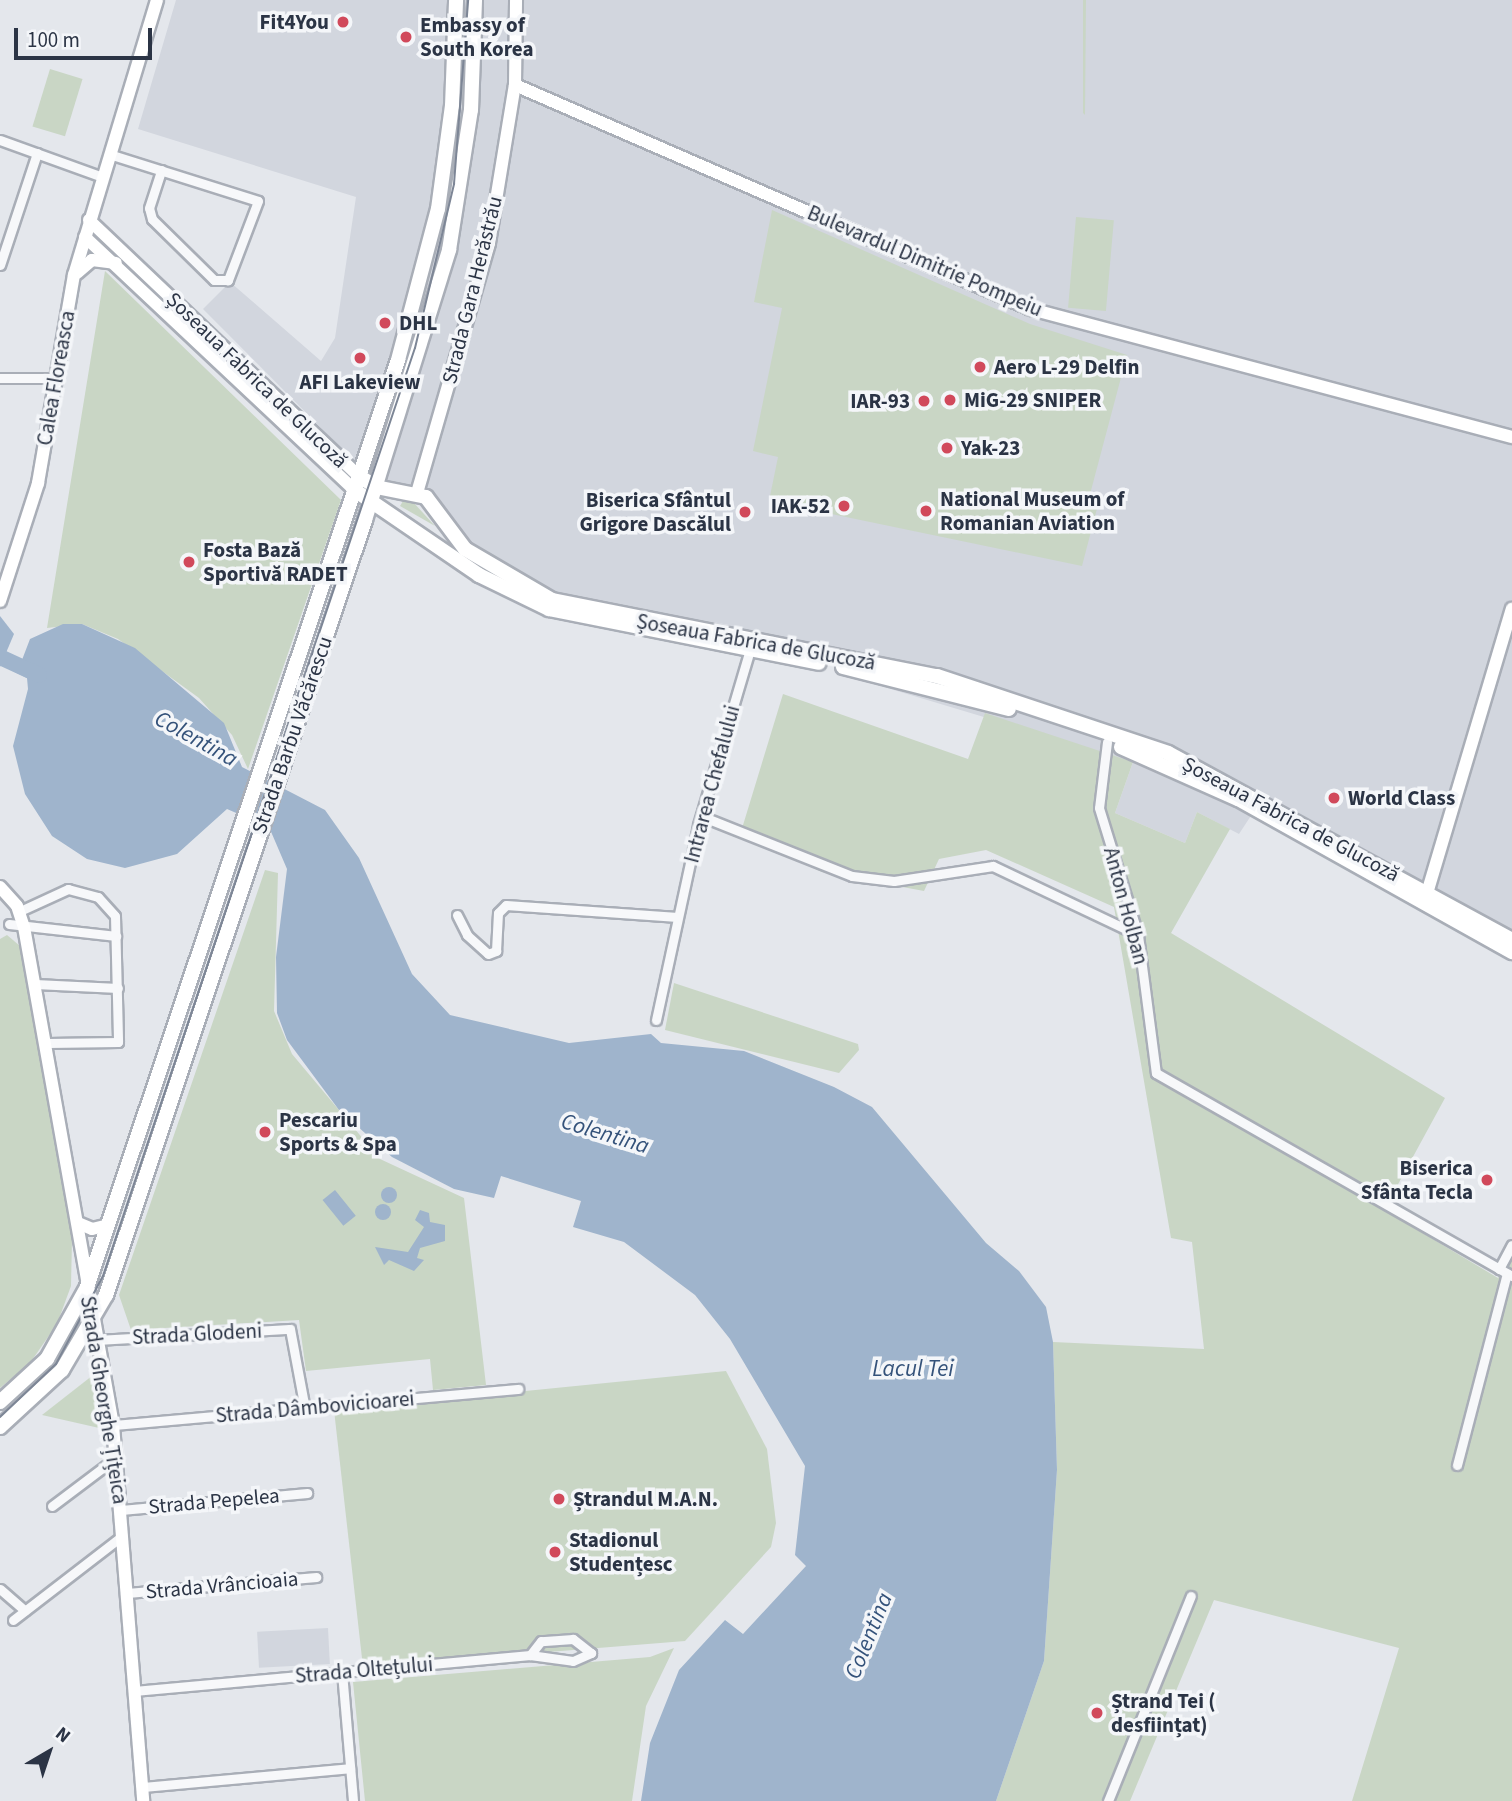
<!DOCTYPE html>
<html>
<head>
<meta charset="utf-8">
<style>
  body { margin:0 }
  #map { position:relative; width:1512px; height:1801px; overflow:hidden; background:#e4e7ec; font-family:"Source Sans 3",sans-serif }
  div>[style] { position:absolute }
  [style*='--x'] { left:calc(var(--x)*1px); top:calc(var(--y)*1px); width:calc(var(--w)*1px); rotate:calc(var(--a)*1deg) }
  .built>* { inset:0; background:#d2d6de; transform-origin:0 0 }
  .green>* { inset:0; background:#c9d6c5; transform-origin:0 0 }
  .water>* { inset:0; background:#9fb4cc; transform-origin:0 0 }
  .round { border-radius:50% }
  .river>* { height:16px; margin:-8px; padding:0 8px; transform-origin:8px; border-radius:8px; background:#9fb4cc }
  .roads { filter:drop-shadow(2px 0 #a9aeb7) drop-shadow(-2px 0 #a9aeb7) drop-shadow(0 2px #a9aeb7) drop-shadow(0 -2px #a9aeb7) }
  .street>* { height:9px; margin:-4.5px; padding:0 4.5px; transform-origin:4.5px; border-radius:4.5px; background:#f7f8fa }
  .secondary>* { height:12px; margin:-6px; padding:0 6px; transform-origin:6px; border-radius:6px; background:#fff }
  .primary>* { height:14px; margin:-7px; padding:0 7px; transform-origin:7px; border-radius:7px; background:#fff }
  .tram>* { height:2px; margin:-1px; padding:0 1px; transform-origin:1px; border-radius:1px; background:#7d8696 }
  .dots>* { width:19px; height:19px; translate:-50% -50%; box-sizing:border-box; border:4px solid #f4f6f9; border-radius:50% }
  span { translate:-50% -50%; white-space:nowrap; text-align:center; line-height:1.15; -webkit-text-stroke:7px #f4f6f9; paint-order:stroke }
  .poi-label { font-size:21px; color:#2b3445; font-weight:700 }
  .right { translate:-100% -50%; text-align:right }
  .left { translate:0 -50%; text-align:left }
  .street-label { font-size:21px; color:#2b3445 }
  .water-label { font-size:23px; color:#34527a; font-style:italic }
  .north { position:absolute; left:14px; top:1717px; width:70px; height:70px; -webkit-text-stroke:5px #f4f6f9; paint-order:stroke; rotate:39deg; font-size:19px; font-weight:700; line-height:28px; text-align:center; color:#2b3445 }
  .north::after { content:''; display:block; margin:auto; width:24px; height:32px; background:#2b3445; clip-path:polygon(50% 0,100% 100%,50% 72%,0 100%) }
  .scale { position:absolute; left:14px; top:28px; width:138px; height:32px; box-sizing:border-box; border:4px solid #2b3445; border-top:0; padding-left:9px; font-size:21px; line-height:24px; white-space:nowrap; color:#2b3445; -webkit-text-stroke:5px #f4f6f9; paint-order:stroke }
</style>
</head>
<body>
<div id="map">
  <div class="built">
    <i style="clip-path:polygon(176px 0,1512px 0,1512px 946px,1256px 808px,1239px 834px,1197px 812px,1185px 843px,1115px 813px,1133px 762px,884px 687px,890px 663px,607px 612px,542px 591px,461px 541px,429px 494px,393px 484px,353px 460px,203px 309px,230px 282px,321px 361px,335px 338px,356px 197px,138px 129px)"></i>
    <i style="left:328px;top:1628px;width:36px;height:71px;rotate:87deg"></i>
  </div>
  <div class="green">
    <i style="clip-path:polygon(1083px 0,1086px 0,1085px 115px,1083px 113px)"></i>
    <i style="left:50px;top:69px;width:34px;height:60px;rotate:17deg"></i>
    <i style="clip-path:polygon(772px 210px,1030px 324px,1127px 355px,1089px 498px,1099px 501px,1082px 566px,769px 501px,778px 457px,753px 451px,782px 308px,754px 302px)"></i>
    <i style="left:1076px;top:217px;width:38px;height:91px;rotate:5deg"></i>
    <i style="clip-path:polygon(105px 271px,341px 500px,248px 769px,232px 735px,199px 698px,118px 639px,82px 624px,47px 628px)"></i>
    <i style="clip-path:polygon(403px 501px,413px 502px,435px 526px,400px 506px)"></i>
    <i style="clip-path:polygon(783px 694px,968px 759px,985px 713px,1133px 762px,1115px 813px,1185px 843px,1197px 812px,1230px 829px,1171px 933px,1445px 1098px,1384px 1210px,1498px 1278px,1512px 1254px,1512px 1801px,1352px 1801px,1399px 1648px,1214px 1600px,1130px 1801px,996px 1801px,1044px 1661px,1057px 1470px,1053px 1342px,1204px 1349px,1192px 1242px,1171px 1238px,1114px 907px,986px 850px,939px 859px,924px 891px,822px 872px,740px 835px)"></i>
    <i style="clip-path:polygon(265px 870px,278px 873px,274px 1011px,292px 1054px,380px 1159px,464px 1198px,486px 1385px,433px 1390px,430px 1359px,306px 1371px,299px 1320px,131px 1330px,119px 1295px)"></i>
    <i style="clip-path:polygon(7px 935px,20px 946px,72px 1239px,71px 1286px,57px 1324px,30px 1363px,0 1388px,0 939px)"></i>
    <i style="clip-path:polygon(674px 983px,858px 1044px,859px 1050px,839px 1073px,665px 1030px)"></i>
    <i style="clip-path:polygon(726px 1371px,767px 1449px,776px 1523px,771px 1547px,685px 1641px,363px 1667px,334px 1410px)"></i>
    <i style="clip-path:polygon(97px 1372px,108px 1430px,42px 1415px)"></i>
    <i style="clip-path:polygon(674px 1648px,646px 1706px,632px 1801px,365px 1801px,353px 1682px,650px 1657px)"></i>
  </div>
  <div class="water">
    <i style="clip-path:polygon(0 616px,14px 634px,0 667px)"></i>
    <i style="clip-path:polygon(63px 624px,82px 624px,135px 648px,224px 723px,242px 767px,325px 810px,359px 858px,412px 974px,450px 1015px,569px 1043px,651px 1034px,661px 1043px,744px 1051px,834px 1087px,872px 1107px,986px 1243px,1019px 1271px,1046px 1307px,1053px 1342px,1057px 1470px,1044px 1661px,996px 1801px,641px 1801px,650px 1743px,679px 1670px,725px 1620px,743px 1634px,806px 1566px,795px 1555px,805px 1466px,730px 1339px,695px 1295px,624px 1242px,573px 1227px,581px 1201px,501px 1176px,494px 1198px,454px 1189px,392px 1157px,339px 1110px,287px 1040px,277px 1013px,276px 957px,287px 869px,269px 827px,227px 809px,177px 854px,125px 868px,87px 859px,52px 836px,25px 794px,13px 746px,28px 689px,27px 678px,17px 673px,30px 639px)"></i>
    <i class="round" style="left:381px;top:1187px;width:16px;height:16px"></i>
    <i style="left:335px;top:1190px;width:33px;height:16px;rotate:51deg"></i>
    <i class="round" style="left:375px;top:1204px;width:16px;height:16px"></i>
    <i style="clip-path:polygon(420px 1210px,429px 1213px,430px 1222px,445px 1225px,445px 1241px,420px 1248px,417px 1258px,424px 1260px,414px 1271px,389px 1260px,384px 1265px,375px 1247px,408px 1252px,424px 1227px,415px 1220px)"></i>
  </div>
  <div class="river">
    <i style="--x:0;--y:657;--w:43;--a:24.8"></i>
  </div>
  <div class="roads">
    <div class="street">
      <i style="--x:0;--y:140;--w:109;--a:19.8"></i>
      <i style="--x:109;--y:154;--w:156;--a:17.5"></i>
      <i style="--x:258;--y:201;--w:85;--a:110.8"></i>
      <i style="--x:228;--y:280;--w:14;--a:180"></i>
      <i style="--x:214;--y:280;--w:87;--a:-135.5"></i>
      <i style="--x:152;--y:219;--w:11;--a:-105"></i>
      <i style="--x:149;--y:208;--w:40;--a:-72"></i>
      <i style="--x:0;--y:265;--w:118;--a:-71.7"></i>
      <i style="--x:0;--y:378;--w:56;--a:0"></i>
      <i style="--x:1107;--y:742;--w:66;--a:96.9"></i>
      <i style="--x:1099;--y:808;--w:133;--a:72.9"></i>
      <i style="--x:1138;--y:935;--w:139;--a:82.6"></i>
      <i style="--x:1156;--y:1073;--w:410;--a:29.7"></i>
      <i style="--x:701;--y:816;--w:162;--a:21.7"></i>
      <i style="--x:852;--y:876;--w:42;--a:6.8"></i>
      <i style="--x:894;--y:881;--w:100;--a:-8.6"></i>
      <i style="--x:993;--y:866;--w:161;--a:25.4"></i>
      <i style="--x:20;--y:911;--w:53;--a:-24.6"></i>
      <i style="--x:68;--y:889;--w:31;--a:15"></i>
      <i style="--x:98;--y:897;--w:25;--a:48"></i>
      <i style="--x:115;--y:916;--w:126;--a:88.6"></i>
      <i style="--x:118;--y:1042;--w:70;--a:179.2"></i>
      <i style="--x:457;--y:915;--w:22;--a:63"></i>
      <i style="--x:467;--y:935;--w:28;--a:42"></i>
      <i style="--x:488;--y:954;--w:9;--a:-21"></i>
      <i style="--x:496;--y:951;--w:38;--a:-87"></i>
      <i style="--x:498;--y:913;--w:11;--a:-45"></i>
      <i style="--x:506;--y:905;--w:172;--a:4"></i>
      <i style="--x:9;--y:924;--w:108;--a:6.4"></i>
      <i style="--x:35;--y:984;--w:83;--a:2.8"></i>
      <i style="--x:656;--y:1020;--w:199;--a:-77.8"></i>
      <i style="--x:698;--y:825;--w:187;--a:-73.5"></i>
      <i style="--x:1499;--y:1269;--w:27;--a:-62"></i>
      <i style="--x:97;--y:1340;--w:193;--a:-3.3"></i>
      <i style="--x:290;--y:1329;--w:81;--a:79.4"></i>
      <i style="--x:113;--y:1425;--w:407;--a:-5.1"></i>
      <i style="--x:1457;--y:1465;--w:198;--a:-75.4"></i>
      <i style="--x:52;--y:1506;--w:81;--a:-37"></i>
      <i style="--x:121;--y:1510;--w:187;--a:-5.2"></i>
      <i style="--x:0;--y:1589;--w:33;--a:41"></i>
      <i style="--x:127;--y:1593;--w:190;--a:-4.8"></i>
      <i style="--x:13;--y:1620;--w:138;--a:-37.6"></i>
      <i style="--x:342;--y:1672;--w:129;--a:85.1"></i>
      <i style="--x:134;--y:1691;--w:398;--a:-5.2"></i>
      <i style="--x:530;--y:1655;--w:43;--a:7.9"></i>
      <i style="--x:573;--y:1661;--w:20;--a:-24"></i>
      <i style="--x:591;--y:1653;--w:23;--a:-142"></i>
      <i style="--x:573;--y:1639;--w:32;--a:176"></i>
      <i style="--x:541;--y:1641;--w:18;--a:128"></i>
      <i style="--x:142;--y:1787;--w:209;--a:-5.2"></i>
      <i style="--x:1108;--y:1801;--w:221;--a:-68"></i>
    </div>
    <div class="secondary">
      <i style="--x:515;--y:85;--w:563;--a:23.47"></i>
      <i style="--x:1031;--y:309;--w:498;--a:14.9"></i>
      <i style="--x:89;--y:220;--w:372;--a:43.5"></i>
      <i style="--x:85;--y:237;--w:368;--a:43.2"></i>
      <i style="--x:77;--y:273;--w:20;--a:-41"></i>
      <i style="--x:92;--y:260;--w:24;--a:7"></i>
      <i style="--x:417;--y:493;--w:260;--a:-73.9"></i>
      <i style="--x:489;--y:243;--w:160;--a:-80.7"></i>
      <i style="--x:515;--y:85;--w:85;--a:-89.3"></i>
      <i style="--x:0;--y:601;--w:124;--a:-72.1"></i>
      <i style="--x:38;--y:483;--w:211;--a:-80.2"></i>
      <i style="--x:74;--y:275;--w:287;--a:-73.2"></i>
      <i style="--x:0;--y:887;--w:25;--a:48"></i>
      <i style="--x:17;--y:906;--w:22;--a:72"></i>
      <i style="--x:24;--y:927;--w:506;--a:79.87"></i>
      <i style="--x:113;--y:1425;--w:377;--a:85.4"></i>
      <i style="--x:1425;--y:900;--w:304;--a:-73.4"></i>
      <i style="--x:78;--y:1223;--w:15;--a:23"></i>
      <i style="--x:92;--y:1229;--w:17;--a:-13"></i>
    </div>
    <div class="primary">
      <i style="--x:359;--y:476;--w:20;--a:33"></i>
      <i style="--x:376;--y:487;--w:51;--a:11.3"></i>
      <i style="--x:426;--y:497;--w:65;--a:53.1"></i>
      <i style="--x:465;--y:549;--w:101;--a:30.4"></i>
      <i style="--x:552;--y:600;--w:392;--a:11.2"></i>
      <i style="--x:937;--y:676;--w:243;--a:18.4"></i>
      <i style="--x:1168;--y:753;--w:392;--a:28.5"></i>
      <i style="--x:353;--y:489;--w:153;--a:34.3"></i>
      <i style="--x:479;--y:575;--w:78;--a:25.9"></i>
      <i style="--x:549;--y:609;--w:275;--a:11.3"></i>
      <i style="--x:843;--y:667;--w:171;--a:14.2"></i>
      <i style="--x:1121;--y:747;--w:128;--a:24"></i>
      <i style="--x:1238;--y:799;--w:314;--a:29.2"></i>
      <i style="--x:0;--y:1402;--w:64;--a:-42.5"></i>
      <i style="--x:47;--y:1359;--w:82;--a:-60.9"></i>
      <i style="--x:87;--y:1287;--w:978;--a:-71.45"></i>
      <i style="--x:398;--y:360;--w:156;--a:-75.2"></i>
      <i style="--x:438;--y:209;--w:104;--a:-82.3"></i>
      <i style="--x:452;--y:106;--w:106;--a:-87.8"></i>
      <i style="--x:0;--y:1427;--w:84;--a:-42.6"></i>
      <i style="--x:62;--y:1370;--w:87;--a:-59.6"></i>
      <i style="--x:106;--y:1295;--w:817;--a:-71.52"></i>
      <i style="--x:365;--y:520;--w:283;--a:-72.7"></i>
      <i style="--x:449;--y:250;--w:142;--a:-81.1"></i>
      <i style="--x:471;--y:110;--w:110;--a:-87.9"></i>
    </div>
  </div>
  <div class="tram">
    <i style="--x:0;--y:1417;--w:77;--a:-43.4"></i>
    <i style="--x:56;--y:1364;--w:100;--a:-61.9"></i>
    <i style="--x:103;--y:1276;--w:979;--a:-71.42"></i>
    <i style="--x:415;--y:348;--w:169;--a:-76.6"></i>
    <i style="--x:454;--y:184;--w:185;--a:-85.6"></i>
  </div>
  <div class="dots">
    <i style="left:343px;top:22px;background:#d1495b"></i>
    <i style="left:406px;top:37px;background:#d1495b"></i>
    <i style="left:385px;top:323px;background:#d1495b"></i>
    <i style="left:360px;top:358px;background:#d1495b"></i>
    <i style="left:980px;top:367px;background:#d1495b"></i>
    <i style="left:950px;top:400px;background:#d1495b"></i>
    <i style="left:924px;top:401px;background:#d1495b"></i>
    <i style="left:947px;top:448px;background:#d1495b"></i>
    <i style="left:844px;top:506px;background:#d1495b"></i>
    <i style="left:926px;top:511px;background:#d1495b"></i>
    <i style="left:745px;top:512px;background:#d1495b"></i>
    <i style="left:189px;top:562px;background:#d1495b"></i>
    <i style="left:1334px;top:798px;background:#d1495b"></i>
    <i style="left:265px;top:1132px;background:#d1495b"></i>
    <i style="left:1487px;top:1180px;background:#d1495b"></i>
    <i style="left:559px;top:1499px;background:#d1495b"></i>
    <i style="left:555px;top:1552px;background:#d1495b"></i>
    <i style="left:1097px;top:1713px;background:#d1495b"></i>
  </div>
  <div class="poi-label">
    <span class="right" style="left:329px;top:22px">Fit4You</span>
    <span class="left" style="left:420px;top:37px">Embassy of<br>South Korea</span>
    <span class="left" style="left:399px;top:323px">DHL</span>
    <span class="left" style="left:994px;top:367px">Aero L-29 Delfin</span>
    <span style="left:360px;top:382px">AFI Lakeview</span>
    <span class="left" style="left:964px;top:400px">MiG-29 SNIPER</span>
    <span class="right" style="left:910px;top:401px">IAR-93</span>
    <span class="left" style="left:961px;top:448px">Yak-23</span>
    <span class="left" style="left:940px;top:511px">National Museum of<br>Romanian Aviation</span>
    <span class="right" style="left:731px;top:512px">Biserica Sfântul<br>Grigore Dascălul</span>
    <span class="right" style="left:830px;top:506px">IAK-52</span>
    <span class="left" style="left:203px;top:562px">Fosta Bază<br>Sportivă RADET</span>
    <span class="left" style="left:1348px;top:798px">World Class</span>
    <span class="left" style="left:279px;top:1132px">Pescariu<br>Sports &amp; Spa</span>
    <span class="right" style="left:1473px;top:1180px">Biserica<br>Sfânta Tecla</span>
    <span class="left" style="left:573px;top:1499px">Ștrandul M.A.N.</span>
    <span class="left" style="left:569px;top:1552px">Stadionul<br>Studențesc</span>
    <span class="left" style="left:1111px;top:1713px">Ștrand Tei (<br>desființat)</span>
  </div>
  <div class="street-label">
    <span style="left:925px;top:261px;rotate:23deg">Bulevardul Dimitrie Pompeiu</span>
    <span style="left:472px;top:290px;rotate:-76deg">Strada Gara Herăstrău</span>
    <span style="left:56px;top:378px;rotate:-80deg">Calea Floreasca</span>
    <span style="left:257px;top:380px;rotate:44deg">Șoseaua Fabrica de Glucoză</span>
    <span style="left:756px;top:642px;rotate:10deg">Șoseaua Fabrica de Glucoză</span>
    <span style="left:292px;top:735px;rotate:-71deg">Strada Barbu Văcărescu</span>
    <span style="left:712px;top:784px;rotate:-75deg">Intrarea Chefalului</span>
    <span style="left:1291px;top:819px;rotate:28deg">Șoseaua Fabrica de Glucoză</span>
    <span style="left:1126px;top:906px;rotate:75deg">Anton Holban</span>
    <span style="left:197px;top:1334px;rotate:-3deg">Strada Glodeni</span>
    <span style="left:104px;top:1400px;rotate:81deg">Strada Gheorghe Țițeica</span>
    <span style="left:315px;top:1407px;rotate:-5deg">Strada Dâmbovicioarei</span>
    <span style="left:214px;top:1501px;rotate:-5deg">Strada Pepelea</span>
    <span style="left:222px;top:1585px;rotate:-5deg">Strada Vrâncioaia</span>
    <span style="left:364px;top:1670px;rotate:-5deg">Strada Oltețului</span>
  </div>
  <div class="water-label">
    <span style="left:196px;top:739px;rotate:29deg">Colentina</span>
    <span style="left:605px;top:1134px;rotate:17deg">Colentina</span>
    <span style="left:913px;top:1369px">Lacul Tei</span>
    <span style="left:869px;top:1636px;rotate:-68deg">Colentina</span>
  </div>
  <div class="north">N</div>
  <div class="scale">100 m</div>
</div>
</body>
</html>
